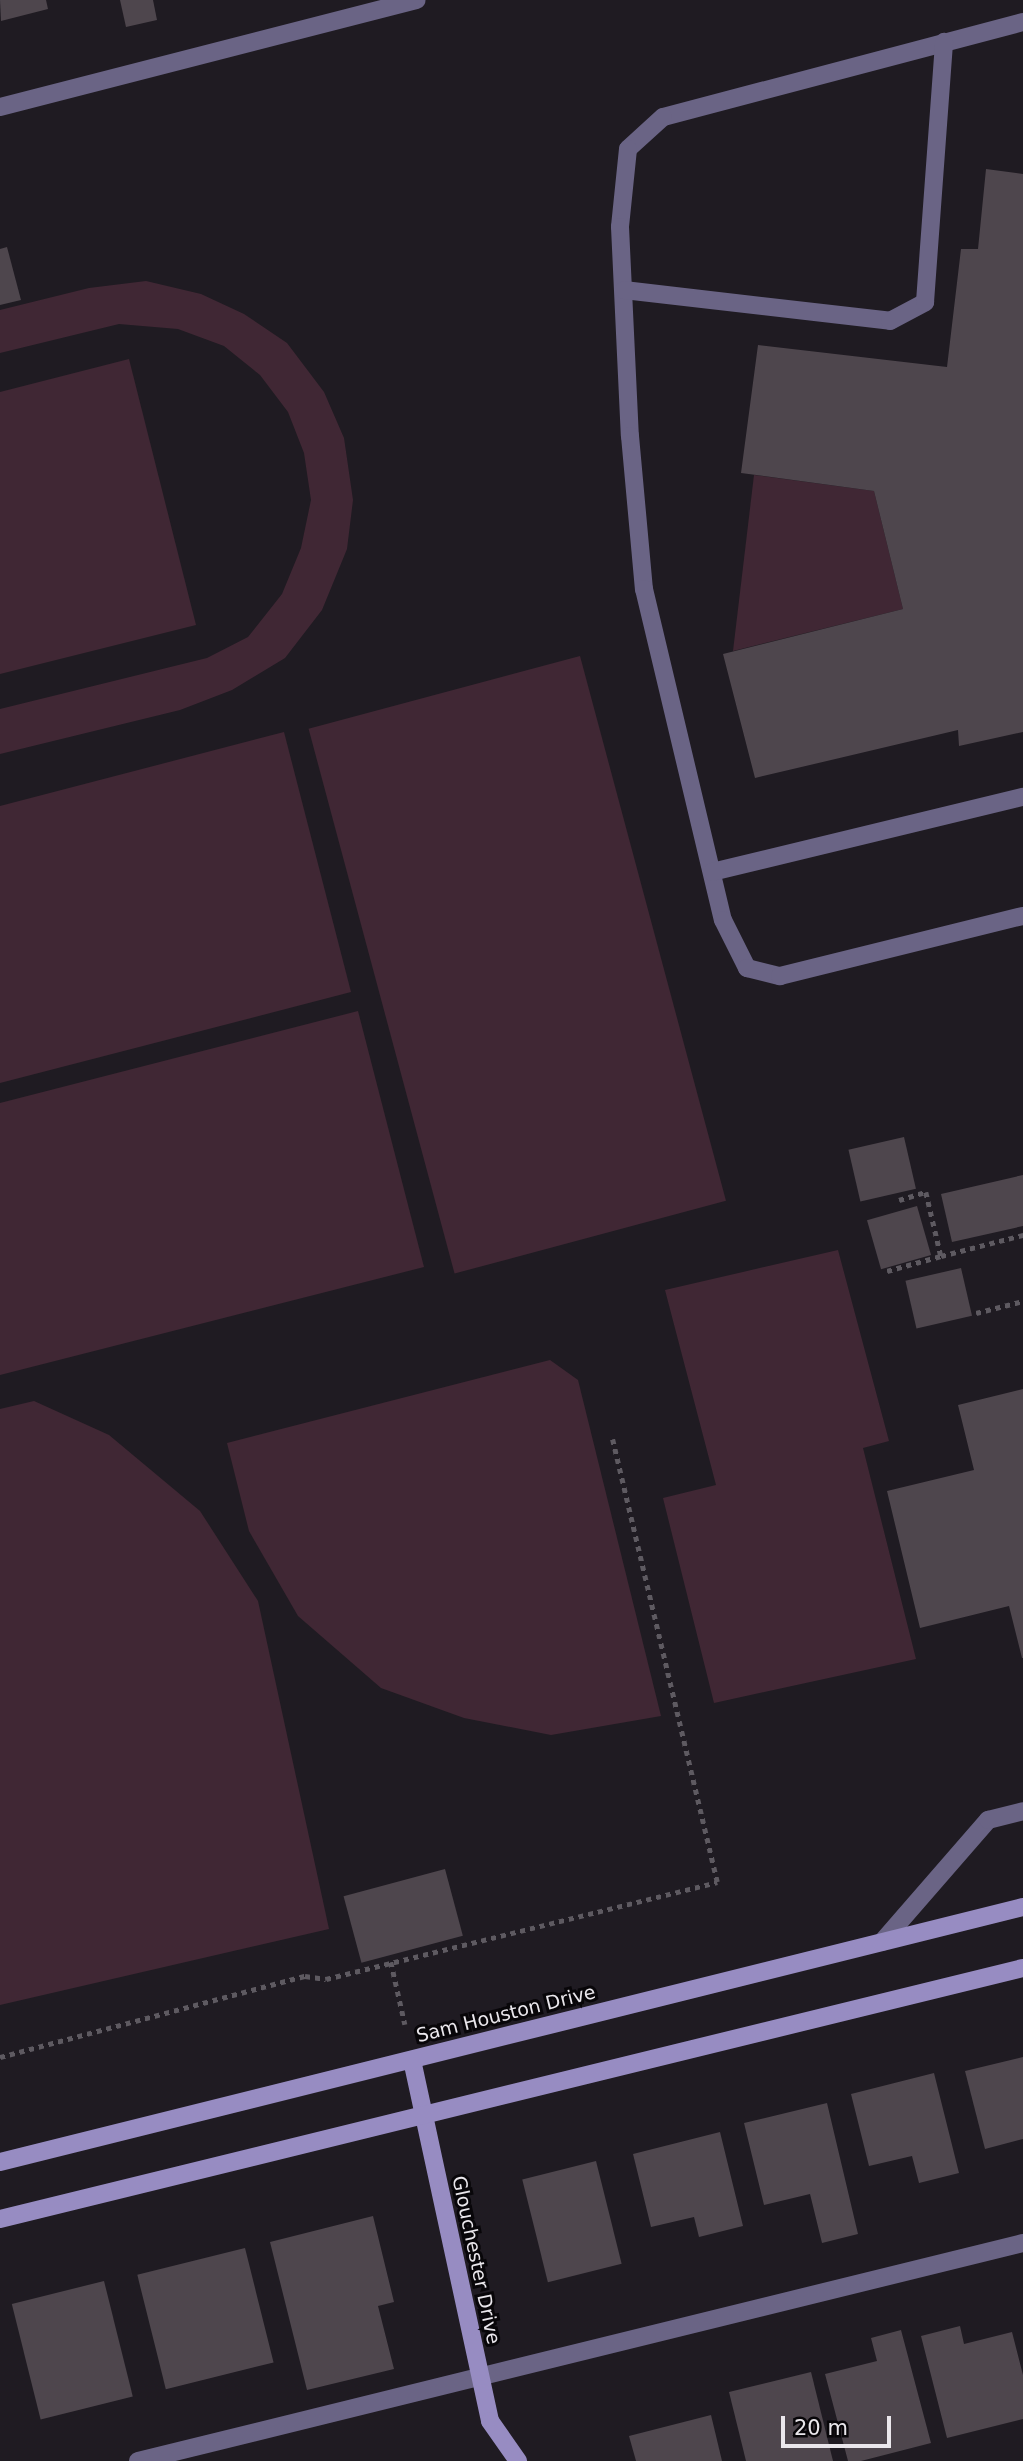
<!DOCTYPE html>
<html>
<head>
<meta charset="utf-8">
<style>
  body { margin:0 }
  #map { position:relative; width:1023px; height:2461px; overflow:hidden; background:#1f1b22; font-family:"DejaVu Sans",sans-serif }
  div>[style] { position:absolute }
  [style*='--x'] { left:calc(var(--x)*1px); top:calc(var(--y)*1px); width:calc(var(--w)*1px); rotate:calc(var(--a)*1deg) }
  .green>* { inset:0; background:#402734; transform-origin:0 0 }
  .building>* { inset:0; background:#4e464d; transform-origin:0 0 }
  .path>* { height:4.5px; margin-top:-2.25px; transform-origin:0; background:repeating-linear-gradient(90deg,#5e5a61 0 5px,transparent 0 10px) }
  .lane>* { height:18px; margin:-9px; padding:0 9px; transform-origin:9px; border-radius:9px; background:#6a6485 }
  .secondary>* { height:18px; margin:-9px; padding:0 9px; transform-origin:9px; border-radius:9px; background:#978cc2 }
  span { translate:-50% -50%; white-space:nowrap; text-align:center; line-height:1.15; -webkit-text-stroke:6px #080609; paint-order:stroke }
  .street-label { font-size:19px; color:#eae7ec }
  .scale { position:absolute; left:781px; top:2416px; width:110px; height:32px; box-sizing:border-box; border:4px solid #eae7ec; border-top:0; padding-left:9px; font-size:21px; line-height:24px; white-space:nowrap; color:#eae7ec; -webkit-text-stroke:5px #080609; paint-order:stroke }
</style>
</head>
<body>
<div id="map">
  <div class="green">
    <i style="clip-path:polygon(146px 281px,201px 294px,244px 314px,287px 343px,324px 392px,344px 438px,353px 500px,347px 549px,322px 610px,285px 658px,232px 690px,180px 710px,0 754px,0 709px,207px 658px,248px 637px,282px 594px,301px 548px,311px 500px,304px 453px,288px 412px,260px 375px,224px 346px,178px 329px,119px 324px,0 353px,0 310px,89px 288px)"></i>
    <i style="clip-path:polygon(129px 359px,196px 625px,0 674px,0 392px)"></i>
    <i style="clip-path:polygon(754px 475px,874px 491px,903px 609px,733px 651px)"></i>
    <i style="left:580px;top:656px;width:564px;height:281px;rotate:75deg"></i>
    <i style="clip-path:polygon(284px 732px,351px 992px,0 1083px,0 806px)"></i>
    <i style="clip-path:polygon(358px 1011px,424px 1267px,0 1375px,0 1103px)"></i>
    <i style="clip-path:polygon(838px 1250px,889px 1441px,863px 1448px,916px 1659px,714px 1703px,663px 1498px,716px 1485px,665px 1290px)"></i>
    <i style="clip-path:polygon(550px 1360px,578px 1380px,661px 1716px,551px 1735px,464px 1718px,381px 1688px,298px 1616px,249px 1531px,227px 1443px)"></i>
    <i style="clip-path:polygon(34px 1401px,109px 1435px,200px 1511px,258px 1601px,329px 1929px,0 2005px,0 1409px)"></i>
  </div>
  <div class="building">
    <i style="clip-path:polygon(0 0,46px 0,48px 9px,1px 21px)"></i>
    <i style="clip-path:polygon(120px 0,153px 0,157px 20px,126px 27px)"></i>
    <i style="clip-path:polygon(986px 169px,1023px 174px,1023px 732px,959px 746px,958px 730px,755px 778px,723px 654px,903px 609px,874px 491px,741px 473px,758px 345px,947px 367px,961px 249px,978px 249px)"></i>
    <i style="clip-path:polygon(7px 247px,21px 300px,0 305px,0 249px)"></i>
    <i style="left:904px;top:1137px;width:53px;height:57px;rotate:77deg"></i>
    <i style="clip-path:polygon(1023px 1175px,1023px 1226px,952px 1242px,941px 1194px)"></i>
    <i style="left:917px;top:1206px;width:51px;height:52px;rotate:74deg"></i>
    <i style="left:961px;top:1268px;width:49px;height:57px;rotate:77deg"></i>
    <i style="clip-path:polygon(1023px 1389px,1023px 1658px,1022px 1658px,1009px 1606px,920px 1628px,887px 1491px,974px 1470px,958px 1405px)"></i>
    <i style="left:445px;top:1869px;width:69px;height:105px;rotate:75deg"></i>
    <i style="clip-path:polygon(1023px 2057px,1023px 2139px,985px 2149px,965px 2071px)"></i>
    <i style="clip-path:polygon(934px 2073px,959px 2173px,919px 2183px,912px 2156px,869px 2166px,851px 2094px)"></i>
    <i style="clip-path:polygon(827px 2103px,858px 2234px,822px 2243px,810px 2194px,764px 2205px,744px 2123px)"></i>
    <i style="clip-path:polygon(720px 2132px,743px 2226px,699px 2237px,694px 2217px,651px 2227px,633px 2154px)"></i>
    <i style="left:596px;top:2161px;width:106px;height:76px;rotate:76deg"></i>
    <i style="clip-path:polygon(373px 2216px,394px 2302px,378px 2306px,394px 2369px,307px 2390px,270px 2242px)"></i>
    <i style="left:245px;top:2248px;width:118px;height:111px;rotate:76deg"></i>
    <i style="left:104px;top:2281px;width:119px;height:95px;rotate:76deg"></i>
    <i style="clip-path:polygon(960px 2326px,964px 2344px,1012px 2332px,1023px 2375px,1023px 2419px,947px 2438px,921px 2336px)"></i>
    <i style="clip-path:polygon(901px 2330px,931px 2443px,861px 2461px,848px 2461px,825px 2374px,877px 2361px,871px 2338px)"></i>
    <i style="clip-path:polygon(811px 2372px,833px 2461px,746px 2461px,729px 2392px)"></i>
    <i style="clip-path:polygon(711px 2415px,722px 2461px,636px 2461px,629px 2436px)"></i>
  </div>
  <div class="path">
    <i style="--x:899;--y:1200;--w:28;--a:-17"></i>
    <i style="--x:926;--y:1192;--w:66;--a:76.8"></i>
    <i style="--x:941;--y:1256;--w:85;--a:-14.4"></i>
    <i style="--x:887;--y:1271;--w:56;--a:-15.5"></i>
    <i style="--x:976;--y:1313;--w:49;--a:-14.3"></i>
    <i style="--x:391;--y:1962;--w:64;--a:77.3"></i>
    <i style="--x:0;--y:2057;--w:316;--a:-14.9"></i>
    <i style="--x:305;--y:1976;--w:21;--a:8"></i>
    <i style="--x:326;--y:1979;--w:403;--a:-13.9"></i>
    <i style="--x:717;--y:1882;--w:455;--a:-103.3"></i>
  </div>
  <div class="lane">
    <i style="--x:1023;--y:22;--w:372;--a:165.2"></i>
    <i style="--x:663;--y:117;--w:47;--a:137.6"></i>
    <i style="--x:628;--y:149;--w:78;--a:95.9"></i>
    <i style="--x:620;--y:227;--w:209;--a:87.3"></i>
    <i style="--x:630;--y:436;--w:154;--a:84.8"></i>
    <i style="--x:644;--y:589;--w:340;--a:76.6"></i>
    <i style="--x:723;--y:920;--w:54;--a:63.4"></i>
    <i style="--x:747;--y:968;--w:34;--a:14"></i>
    <i style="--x:780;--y:976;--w:250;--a:-13.9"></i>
    <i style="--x:0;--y:107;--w:430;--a:-14.4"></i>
    <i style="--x:624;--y:290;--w:268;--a:6.6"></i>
    <i style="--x:890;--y:321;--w:40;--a:-28"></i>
    <i style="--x:925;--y:302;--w:261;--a:-85.8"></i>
    <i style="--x:712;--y:872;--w:320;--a:-13.6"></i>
    <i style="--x:882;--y:1942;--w:162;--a:-49"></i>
    <i style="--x:988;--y:1820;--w:36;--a:-14"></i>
    <i style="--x:138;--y:2461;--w:911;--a:-13.84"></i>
  </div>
  <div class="secondary">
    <i style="--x:412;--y:2060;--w:369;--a:77.8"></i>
    <i style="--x:490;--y:2421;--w:49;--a:55"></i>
    <i style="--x:0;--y:2162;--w:1054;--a:-14"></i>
    <i style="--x:0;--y:2219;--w:1053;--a:-13.79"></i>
  </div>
  <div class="street-label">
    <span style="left:506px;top:2014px;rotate:-14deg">Sam Houston Drive</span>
    <span style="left:476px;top:2260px;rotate:78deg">Glouchester Drive</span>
  </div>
  <div class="scale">20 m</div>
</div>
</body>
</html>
